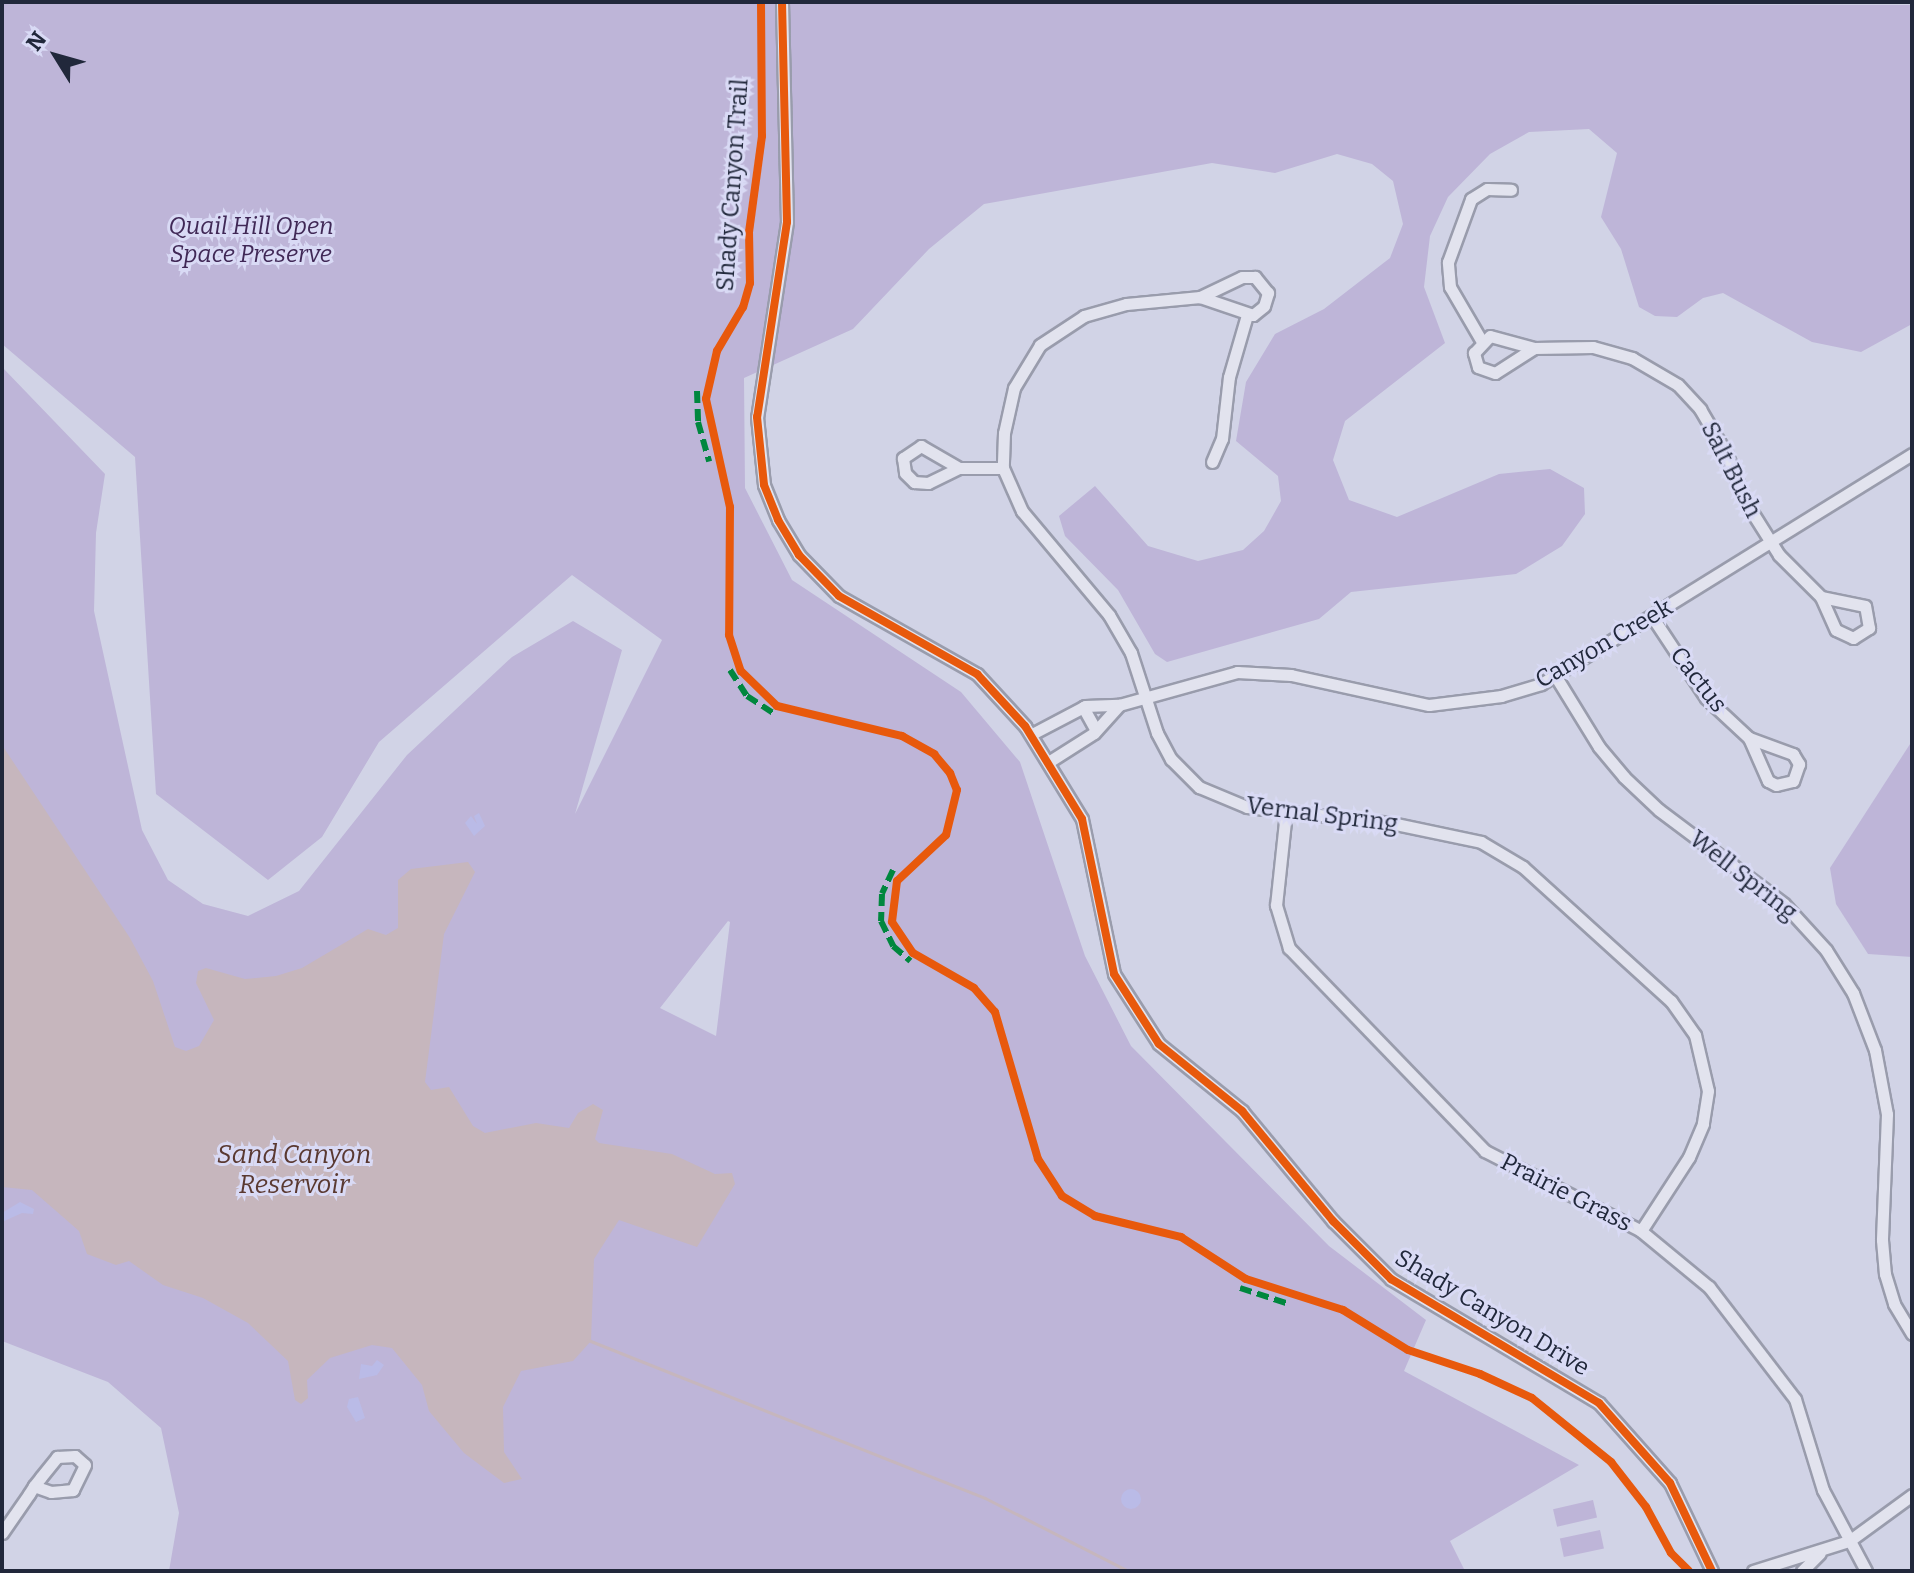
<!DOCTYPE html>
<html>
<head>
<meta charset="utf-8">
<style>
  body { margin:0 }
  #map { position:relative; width:1914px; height:1573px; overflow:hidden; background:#d1d3e6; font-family:Bitter,serif }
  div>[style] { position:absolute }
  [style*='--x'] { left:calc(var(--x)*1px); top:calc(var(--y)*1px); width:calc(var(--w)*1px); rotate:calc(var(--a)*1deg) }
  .green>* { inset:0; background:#beb5d8; transform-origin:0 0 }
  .sand>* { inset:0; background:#babbe7 }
  .round { border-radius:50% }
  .water>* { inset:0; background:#c6b6bd }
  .stream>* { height:3px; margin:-1.5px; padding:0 1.5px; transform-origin:1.5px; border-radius:1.5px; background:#c6b6bd }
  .roads { filter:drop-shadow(2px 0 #999cac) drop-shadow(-2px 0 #999cac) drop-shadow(0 2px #999cac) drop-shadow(0 -2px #999cac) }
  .minor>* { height:11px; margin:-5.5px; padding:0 5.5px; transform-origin:5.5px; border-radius:5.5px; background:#e2e3ee }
  .quiet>* { height:6px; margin-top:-3px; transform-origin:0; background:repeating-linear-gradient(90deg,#00873e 0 12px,transparent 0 18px) }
  .cycleway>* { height:8px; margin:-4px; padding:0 4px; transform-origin:4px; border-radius:4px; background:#e8590c }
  span { translate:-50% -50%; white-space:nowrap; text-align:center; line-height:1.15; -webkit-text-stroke:6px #d9daf5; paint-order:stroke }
  .street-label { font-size:24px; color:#21283b }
  .park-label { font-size:24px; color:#402856; font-style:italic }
  .water-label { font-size:26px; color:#5a3931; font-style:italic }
  .frame { position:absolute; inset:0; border:4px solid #21283b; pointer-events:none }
  .north { position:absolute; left:16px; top:16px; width:80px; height:80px; -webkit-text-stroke:6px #d9daf5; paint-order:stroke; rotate:307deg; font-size:22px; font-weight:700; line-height:32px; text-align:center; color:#21283b }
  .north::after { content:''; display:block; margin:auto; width:28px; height:36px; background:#21283b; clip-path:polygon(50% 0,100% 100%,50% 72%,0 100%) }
</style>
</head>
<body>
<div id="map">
  <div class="green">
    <i style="clip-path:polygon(evenodd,2px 2px,1912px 5px,1912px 324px,1861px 352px,1812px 342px,1723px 293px,1703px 298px,1677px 317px,1655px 316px,1639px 307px,1621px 249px,1601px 217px,1617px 153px,1589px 129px,1529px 132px,1490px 154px,1448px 197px,1430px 236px,1424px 287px,1445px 343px,1345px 421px,1333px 460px,1349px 500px,1397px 517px,1499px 474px,1550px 469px,1584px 488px,1585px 514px,1562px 546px,1516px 574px,1351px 592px,1319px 619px,1167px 662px,1155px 654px,1118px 590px,1065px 536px,1059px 516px,1095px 486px,1148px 546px,1198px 561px,1243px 550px,1264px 531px,1281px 501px,1278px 476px,1236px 441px,1246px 382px,1275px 334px,1324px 309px,1390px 258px,1403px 224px,1393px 181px,1372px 164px,1337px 154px,1275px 173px,1212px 163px,984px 204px,929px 249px,853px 329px,744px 378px,745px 488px,792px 580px,961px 692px,1020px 762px,1085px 956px,1131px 1046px,1329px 1246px,1426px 1320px,1404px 1371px,1579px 1465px,1450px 1541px,1465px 1571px,169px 1571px,179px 1513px,161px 1428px,108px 1382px,2px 1341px,2px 367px,105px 474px,96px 533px,94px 611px,142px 830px,168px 880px,203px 904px,248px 916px,299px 891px,407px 755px,512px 657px,573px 621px,622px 650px,575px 814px,662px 640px,572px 575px,379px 742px,322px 837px,268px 880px,156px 794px,135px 457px,2px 344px,2px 2px,728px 921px,730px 922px,716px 1036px,660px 1008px,728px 921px)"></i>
    <i style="clip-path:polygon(1912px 741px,1912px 957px,1868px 954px,1836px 904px,1830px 868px)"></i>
    <i style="left:1593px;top:1500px;width:18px;height:41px;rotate:77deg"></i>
    <i style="left:1600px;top:1530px;width:19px;height:41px;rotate:78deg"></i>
  </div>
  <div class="sand">
    <i style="clip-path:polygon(479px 813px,485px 826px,474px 836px,465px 823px,471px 816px,477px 824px,474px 816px)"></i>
    <i style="clip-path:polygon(20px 1202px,34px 1209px,33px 1214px,22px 1213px,2px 1222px,2px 1213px)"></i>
    <i style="clip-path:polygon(377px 1360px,384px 1365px,377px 1375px,359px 1379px,361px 1364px,372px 1366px)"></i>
    <i style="clip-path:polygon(358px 1397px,365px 1418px,356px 1422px,347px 1407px,349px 1399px)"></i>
    <i class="round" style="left:1121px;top:1489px;width:20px;height:20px"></i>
  </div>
  <div class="water">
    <i style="clip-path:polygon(2px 745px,130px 938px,153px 981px,175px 1047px,186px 1051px,199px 1046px,214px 1020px,196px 983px,198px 971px,206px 968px,245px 979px,276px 976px,302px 968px,368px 929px,386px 935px,398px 928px,398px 880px,411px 869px,468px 862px,475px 872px,444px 934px,425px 1082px,431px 1090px,449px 1087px,473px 1126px,485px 1133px,536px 1123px,569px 1128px,578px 1113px,593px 1104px,603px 1110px,595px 1139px,599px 1143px,672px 1154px,715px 1174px,732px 1173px,735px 1184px,697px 1247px,619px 1220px,594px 1259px,591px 1341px,573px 1361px,521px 1371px,503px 1407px,504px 1452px,522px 1479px,504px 1483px,464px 1453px,429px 1411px,422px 1385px,392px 1348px,372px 1345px,330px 1358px,307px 1380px,308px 1398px,301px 1404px,295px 1400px,288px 1361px,248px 1323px,203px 1298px,163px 1285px,129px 1261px,116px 1265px,87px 1254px,79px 1231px,32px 1190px,2px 1187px)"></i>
  </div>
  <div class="stream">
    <i style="--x:588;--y:1340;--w:427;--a:21.7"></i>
    <i style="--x:985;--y:1498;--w:161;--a:27"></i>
  </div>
  <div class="roads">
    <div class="minor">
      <i style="--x:782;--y:2;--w:220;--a:88.7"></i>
      <i style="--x:787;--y:222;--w:197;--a:98.7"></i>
      <i style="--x:757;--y:417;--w:68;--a:84.1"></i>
      <i style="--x:764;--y:485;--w:38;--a:68"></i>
      <i style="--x:778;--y:520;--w:41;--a:59"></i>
      <i style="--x:799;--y:555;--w:57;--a:45.7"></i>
      <i style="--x:839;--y:596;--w:159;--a:29.5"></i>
      <i style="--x:977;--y:674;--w:71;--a:47.3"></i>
      <i style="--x:1025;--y:726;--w:109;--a:58.5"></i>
      <i style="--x:1082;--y:819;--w:158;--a:78.3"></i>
      <i style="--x:1114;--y:974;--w:83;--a:57.3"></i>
      <i style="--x:1159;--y:1044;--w:107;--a:38.9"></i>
      <i style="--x:1242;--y:1111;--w:143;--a:50.4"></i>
      <i style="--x:1333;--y:1221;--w:82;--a:45"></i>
      <i style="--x:1391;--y:1279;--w:242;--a:30.8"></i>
      <i style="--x:1599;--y:1403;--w:107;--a:48.4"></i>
      <i style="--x:1670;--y:1483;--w:98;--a:64.5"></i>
      <i style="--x:1200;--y:297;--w:56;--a:18.8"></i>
      <i style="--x:1253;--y:315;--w:14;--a:-39"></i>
      <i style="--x:1264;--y:306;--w:14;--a:-73"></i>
      <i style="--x:1268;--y:293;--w:21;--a:-129"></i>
      <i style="--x:1255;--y:277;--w:13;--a:180"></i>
      <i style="--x:1242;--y:277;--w:47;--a:154.5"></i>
      <i style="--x:1200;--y:297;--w:74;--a:174.6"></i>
      <i style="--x:1126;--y:304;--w:44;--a:164.1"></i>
      <i style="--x:1084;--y:316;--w:53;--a:146.6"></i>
      <i style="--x:1040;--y:345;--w:50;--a:121.2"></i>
      <i style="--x:1014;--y:388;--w:46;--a:102.5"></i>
      <i style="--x:1004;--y:433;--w:35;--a:92"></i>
      <i style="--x:1003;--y:468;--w:47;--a:66.2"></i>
      <i style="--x:1022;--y:511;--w:136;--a:50.1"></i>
      <i style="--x:1109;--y:615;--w:44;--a:59.9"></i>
      <i style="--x:1131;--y:653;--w:84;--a:72"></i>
      <i style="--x:1157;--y:733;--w:30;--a:62"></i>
      <i style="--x:1171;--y:759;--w:40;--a:45"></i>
      <i style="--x:1199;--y:787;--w:52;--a:22.6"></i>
      <i style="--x:1247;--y:807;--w:145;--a:6.3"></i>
      <i style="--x:1391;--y:823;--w:92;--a:11.9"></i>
      <i style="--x:1481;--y:842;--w:49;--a:30.8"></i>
      <i style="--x:1523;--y:867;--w:200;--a:42.2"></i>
      <i style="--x:1671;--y:1001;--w:42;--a:54.8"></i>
      <i style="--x:1695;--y:1035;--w:57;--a:76.9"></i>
      <i style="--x:1708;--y:1091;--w:33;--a:99"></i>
      <i style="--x:1703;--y:1124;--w:36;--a:113"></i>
      <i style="--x:1689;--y:1157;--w:88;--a:123"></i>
      <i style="--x:1481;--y:340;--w:61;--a:-120.3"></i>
      <i style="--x:1450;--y:287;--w:25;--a:-95"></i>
      <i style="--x:1448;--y:262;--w:67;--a:-69.9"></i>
      <i style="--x:1471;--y:199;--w:19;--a:-32"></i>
      <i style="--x:1487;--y:189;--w:24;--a:2"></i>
      <i style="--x:1534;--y:348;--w:46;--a:147.3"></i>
      <i style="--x:1495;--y:373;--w:18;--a:-161"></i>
      <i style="--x:1478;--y:367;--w:15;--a:-106"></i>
      <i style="--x:1474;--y:353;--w:23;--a:-47"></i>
      <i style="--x:1490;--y:336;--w:46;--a:15.3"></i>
      <i style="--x:1534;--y:348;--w:59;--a:-1"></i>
      <i style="--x:1593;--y:347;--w:41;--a:15.8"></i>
      <i style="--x:1632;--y:358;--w:53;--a:30.4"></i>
      <i style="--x:1678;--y:385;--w:33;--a:47"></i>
      <i style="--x:1700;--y:409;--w:53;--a:59.6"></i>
      <i style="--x:1727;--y:455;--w:49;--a:68.6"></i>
      <i style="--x:1745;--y:501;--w:64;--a:57.8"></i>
      <i style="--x:1779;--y:555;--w:59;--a:45"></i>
      <i style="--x:1821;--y:597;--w:36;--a:66"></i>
      <i style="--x:1836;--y:630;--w:19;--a:25"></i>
      <i style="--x:1853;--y:638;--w:19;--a:-32"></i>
      <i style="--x:1869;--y:628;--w:22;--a:-100"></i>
      <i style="--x:1865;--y:606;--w:45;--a:-168.4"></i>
      <i style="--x:1212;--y:462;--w:25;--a:-67"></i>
      <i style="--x:1222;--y:439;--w:62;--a:-83.6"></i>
      <i style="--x:1229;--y:377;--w:65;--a:-73.8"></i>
      <i style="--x:959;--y:468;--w:44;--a:-149.9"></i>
      <i style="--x:921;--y:446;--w:22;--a:146"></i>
      <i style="--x:903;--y:458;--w:15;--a:82"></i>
      <i style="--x:905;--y:473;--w:13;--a:45"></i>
      <i style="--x:914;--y:482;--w:14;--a:4"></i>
      <i style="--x:928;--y:483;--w:34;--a:-26"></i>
      <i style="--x:959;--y:468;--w:44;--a:0"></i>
      <i style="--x:1653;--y:618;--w:96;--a:56.5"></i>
      <i style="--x:1706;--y:698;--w:59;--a:42.9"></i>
      <i style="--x:1749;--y:738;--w:47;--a:20"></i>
      <i style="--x:1793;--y:754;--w:12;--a:59"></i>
      <i style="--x:1799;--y:764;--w:18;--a:109"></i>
      <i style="--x:1793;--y:781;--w:17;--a:167"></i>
      <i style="--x:1776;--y:785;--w:9;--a:-153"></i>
      <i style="--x:1768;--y:781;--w:47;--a:-113.8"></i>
      <i style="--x:1556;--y:677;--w:82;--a:58.4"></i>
      <i style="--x:1599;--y:747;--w:39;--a:50"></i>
      <i style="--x:1624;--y:777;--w:48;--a:43.3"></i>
      <i style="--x:1659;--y:810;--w:156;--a:36.9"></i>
      <i style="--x:1784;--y:904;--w:62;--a:47.6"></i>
      <i style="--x:1826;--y:950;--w:51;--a:57.9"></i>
      <i style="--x:1853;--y:993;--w:61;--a:68.9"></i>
      <i style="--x:1875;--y:1050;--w:65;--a:79.4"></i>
      <i style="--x:1887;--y:1114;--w:126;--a:92.3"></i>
      <i style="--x:1882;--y:1240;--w:34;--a:85"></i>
      <i style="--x:1885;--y:1274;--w:31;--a:73"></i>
      <i style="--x:1894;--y:1304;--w:35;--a:59"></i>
      <i style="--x:1083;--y:707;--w:26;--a:61"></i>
      <i style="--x:1032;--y:734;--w:60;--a:-27.8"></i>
      <i style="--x:1085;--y:706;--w:34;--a:-2"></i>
      <i style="--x:1119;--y:705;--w:123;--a:-15.6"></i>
      <i style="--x:1237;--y:672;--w:54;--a:3.2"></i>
      <i style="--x:1291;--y:675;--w:141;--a:12.3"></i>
      <i style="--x:1429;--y:705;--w:73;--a:-7.1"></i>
      <i style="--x:1501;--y:696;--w:42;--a:-16.7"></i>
      <i style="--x:1541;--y:684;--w:437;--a:-31.8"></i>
      <i style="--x:1050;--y:761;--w:52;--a:-32.5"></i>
      <i style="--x:1094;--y:733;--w:38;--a:-48"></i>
      <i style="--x:1286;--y:812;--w:94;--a:96.1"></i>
      <i style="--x:1276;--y:905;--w:45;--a:73.2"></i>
      <i style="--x:1289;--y:948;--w:282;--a:46"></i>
      <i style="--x:1485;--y:1151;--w:175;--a:27.1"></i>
      <i style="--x:1641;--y:1231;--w:88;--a:39.5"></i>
      <i style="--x:1709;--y:1287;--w:141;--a:52.5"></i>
      <i style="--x:1795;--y:1399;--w:95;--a:72.9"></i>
      <i style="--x:1823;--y:1490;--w:92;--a:62"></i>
      <i style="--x:2;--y:1533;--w:47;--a:-55.3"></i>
      <i style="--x:29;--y:1494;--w:9;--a:-58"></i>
      <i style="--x:34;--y:1486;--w:11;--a:-52"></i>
      <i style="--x:41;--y:1477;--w:26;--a:-51"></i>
      <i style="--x:57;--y:1457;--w:18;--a:-3"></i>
      <i style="--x:75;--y:1456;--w:13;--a:42"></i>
      <i style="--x:85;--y:1465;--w:28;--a:116"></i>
      <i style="--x:73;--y:1490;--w:22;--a:175"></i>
      <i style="--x:51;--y:1492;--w:18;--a:-161"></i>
      <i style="--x:1753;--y:1571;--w:101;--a:-17.4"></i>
      <i style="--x:1849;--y:1541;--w:78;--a:-36.1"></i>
      <i style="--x:1802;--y:1571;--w:25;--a:-45"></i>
    </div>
  </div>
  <div class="quiet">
    <i style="--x:697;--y:391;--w:31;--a:88"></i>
    <i style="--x:698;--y:422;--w:41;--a:74.2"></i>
    <i style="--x:730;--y:670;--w:31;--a:57"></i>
    <i style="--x:747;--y:696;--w:33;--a:33"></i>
    <i style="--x:893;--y:870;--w:26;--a:115"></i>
    <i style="--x:882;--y:894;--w:27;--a:92"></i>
    <i style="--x:881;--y:921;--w:28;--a:64"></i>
    <i style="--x:893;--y:946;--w:23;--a:41"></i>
    <i style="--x:1240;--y:1288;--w:52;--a:18.1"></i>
  </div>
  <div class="cycleway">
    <i style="--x:761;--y:2;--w:134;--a:89.6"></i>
    <i style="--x:762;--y:136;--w:97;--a:97.7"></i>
    <i style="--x:749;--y:232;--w:51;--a:88.9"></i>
    <i style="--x:750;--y:283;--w:25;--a:106"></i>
    <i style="--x:743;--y:307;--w:51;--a:120.6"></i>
    <i style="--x:717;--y:351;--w:49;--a:102.9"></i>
    <i style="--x:706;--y:399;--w:111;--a:77.5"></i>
    <i style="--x:730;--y:507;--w:128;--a:90.4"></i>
    <i style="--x:729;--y:635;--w:38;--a:72"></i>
    <i style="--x:741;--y:671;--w:50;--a:44.2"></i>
    <i style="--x:777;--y:706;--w:129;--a:13.5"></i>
    <i style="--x:902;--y:736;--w:37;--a:29"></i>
    <i style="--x:934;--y:754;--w:25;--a:50"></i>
    <i style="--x:950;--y:773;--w:18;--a:68"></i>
    <i style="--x:957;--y:790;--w:46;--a:103.7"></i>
    <i style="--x:946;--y:835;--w:67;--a:136.8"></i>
    <i style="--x:897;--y:881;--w:41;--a:97"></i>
    <i style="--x:892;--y:922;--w:37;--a:56"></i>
    <i style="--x:913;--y:953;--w:70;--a:29.8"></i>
    <i style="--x:974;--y:988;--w:32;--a:49"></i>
    <i style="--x:995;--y:1012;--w:153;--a:73.7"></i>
    <i style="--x:1038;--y:1159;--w:44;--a:57"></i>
    <i style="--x:1062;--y:1196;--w:39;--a:31"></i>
    <i style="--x:1095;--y:1216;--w:89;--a:13.7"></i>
    <i style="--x:1181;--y:1237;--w:77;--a:32.9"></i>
    <i style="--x:1246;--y:1279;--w:102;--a:17.7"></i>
    <i style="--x:1343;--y:1310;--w:76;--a:31.6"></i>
    <i style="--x:1408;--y:1350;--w:76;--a:18.4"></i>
    <i style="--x:1480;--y:1374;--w:57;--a:24.8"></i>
    <i style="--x:1532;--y:1398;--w:102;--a:39"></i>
    <i style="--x:1611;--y:1462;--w:57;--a:52.1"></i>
    <i style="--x:1646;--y:1507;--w:52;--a:61.5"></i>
    <i style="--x:1671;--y:1553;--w:25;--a:45"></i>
    <i style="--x:782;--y:2;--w:220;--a:88.7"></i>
    <i style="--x:787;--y:222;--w:197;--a:98.7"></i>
    <i style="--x:757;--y:417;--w:68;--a:84.1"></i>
    <i style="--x:764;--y:485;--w:38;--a:68"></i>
    <i style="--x:778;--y:520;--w:41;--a:59"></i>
    <i style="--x:799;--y:555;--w:57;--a:45.7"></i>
    <i style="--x:839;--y:596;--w:159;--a:29.5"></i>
    <i style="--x:977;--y:674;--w:71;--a:47.3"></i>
    <i style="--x:1025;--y:726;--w:109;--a:58.5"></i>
    <i style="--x:1082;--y:819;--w:158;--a:78.3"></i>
    <i style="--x:1114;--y:974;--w:83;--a:57.3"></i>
    <i style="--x:1159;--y:1044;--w:107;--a:38.9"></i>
    <i style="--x:1242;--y:1111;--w:143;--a:50.4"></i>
    <i style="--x:1333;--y:1221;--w:82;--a:45"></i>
    <i style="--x:1391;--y:1279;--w:242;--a:30.8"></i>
    <i style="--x:1599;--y:1403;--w:107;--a:48.4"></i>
    <i style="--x:1670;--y:1483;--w:98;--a:64.5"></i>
  </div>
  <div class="street-label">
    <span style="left:733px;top:185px;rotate:-86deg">Shady Canyon Trail</span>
    <span style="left:1731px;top:470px;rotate:63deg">Salt Bush</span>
    <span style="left:1604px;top:644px;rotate:-30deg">Canyon Creek</span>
    <span style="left:1698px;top:680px;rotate:52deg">Cactus</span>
    <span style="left:1322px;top:815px;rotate:7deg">Vernal Spring</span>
    <span style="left:1743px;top:876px;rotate:38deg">Well Spring</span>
    <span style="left:1566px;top:1193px;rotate:27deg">Prairie Grass</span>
    <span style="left:1492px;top:1313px;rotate:31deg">Shady Canyon Drive</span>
  </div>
  <div class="park-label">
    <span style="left:251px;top:241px">Quail Hill Open<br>Space Preserve</span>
  </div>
  <div class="water-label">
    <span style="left:294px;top:1170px">Sand Canyon<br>Reservoir</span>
  </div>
  <div class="frame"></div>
  <div class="north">N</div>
</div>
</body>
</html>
